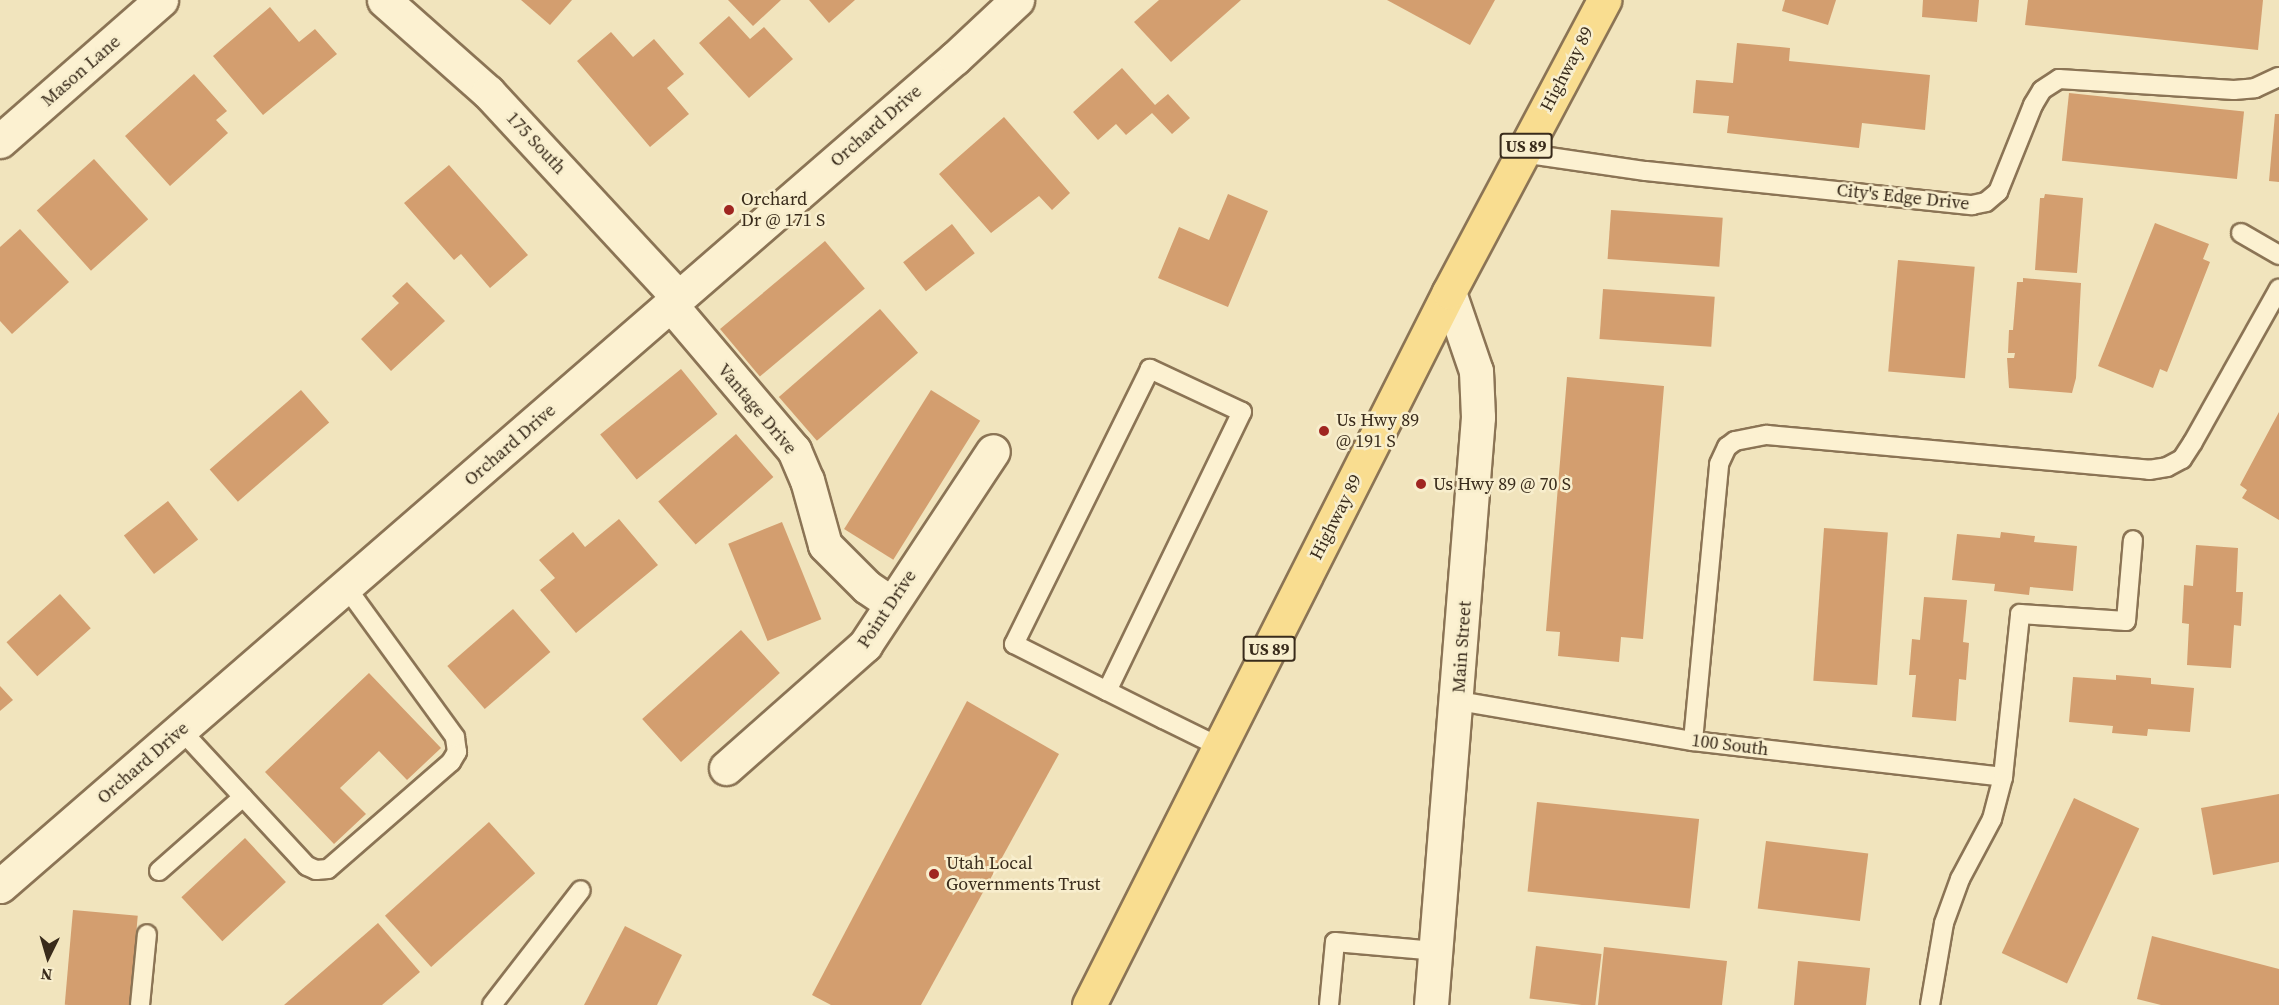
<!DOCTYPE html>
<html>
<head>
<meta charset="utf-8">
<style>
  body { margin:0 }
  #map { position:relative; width:2279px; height:1005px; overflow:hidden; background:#f1e4bd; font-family:"Source Serif 4",serif }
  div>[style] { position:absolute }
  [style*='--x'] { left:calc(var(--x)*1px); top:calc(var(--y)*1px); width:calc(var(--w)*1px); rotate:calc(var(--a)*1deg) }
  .building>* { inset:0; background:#d39e6f; transform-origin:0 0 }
  .roads { filter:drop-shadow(2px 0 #8b7455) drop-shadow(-2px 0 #8b7455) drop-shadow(0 2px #8b7455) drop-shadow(0 -2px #8b7455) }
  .lane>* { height:18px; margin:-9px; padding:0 9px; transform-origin:9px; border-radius:9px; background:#fcf1d1 }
  .street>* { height:33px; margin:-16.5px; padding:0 16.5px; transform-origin:16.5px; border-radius:16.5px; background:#fcf1d1 }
  .secondary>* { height:33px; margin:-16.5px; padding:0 16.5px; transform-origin:16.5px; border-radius:16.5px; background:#fcf1d1 }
  .primary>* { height:33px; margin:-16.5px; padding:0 16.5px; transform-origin:16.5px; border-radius:16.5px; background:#f9dd90 }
  .dots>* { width:16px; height:16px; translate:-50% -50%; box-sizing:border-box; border:3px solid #f8eecd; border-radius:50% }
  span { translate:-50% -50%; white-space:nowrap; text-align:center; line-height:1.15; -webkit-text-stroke:5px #f8eecd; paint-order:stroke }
  .shield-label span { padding:2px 4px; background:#f8eecd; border:2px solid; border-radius:4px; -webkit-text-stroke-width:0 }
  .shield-label { font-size:16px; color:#392b1b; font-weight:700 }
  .street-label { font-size:18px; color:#392b1b }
  .poi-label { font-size:18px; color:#392b1b }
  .left { translate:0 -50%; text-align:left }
  .north { position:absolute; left:18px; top:927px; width:60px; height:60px; -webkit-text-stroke:4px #f8eecd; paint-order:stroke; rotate:185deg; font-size:16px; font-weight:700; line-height:24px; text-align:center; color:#392b1b }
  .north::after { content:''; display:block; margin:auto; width:21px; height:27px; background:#392b1b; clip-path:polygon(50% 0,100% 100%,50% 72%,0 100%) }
</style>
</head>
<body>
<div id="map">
  <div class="building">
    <i style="clip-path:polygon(521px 0,572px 0,550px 25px)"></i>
    <i style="clip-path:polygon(728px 0,781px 0,753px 26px)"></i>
    <i style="clip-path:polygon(809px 0,855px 0,829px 23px)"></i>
    <i style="clip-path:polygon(1159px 0,1241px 0,1171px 62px,1134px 22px)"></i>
    <i style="clip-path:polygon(1387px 0,1495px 0,1470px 45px)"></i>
    <i style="clip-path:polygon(1785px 0,1836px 0,1828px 25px,1782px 11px)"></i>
    <i style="clip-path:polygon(1923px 0,1979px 0,1977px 22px,1922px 17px)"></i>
    <i style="clip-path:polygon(2028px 0,2263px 0,2258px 50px,2025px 25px)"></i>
    <i style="clip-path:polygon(270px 7px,299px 42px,315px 29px,337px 54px,263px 115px,213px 56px)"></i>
    <i style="clip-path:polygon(729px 16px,750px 39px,764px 27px,793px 59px,749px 98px,699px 43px)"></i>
    <i style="clip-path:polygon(611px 32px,633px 57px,654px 39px,684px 74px,667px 88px,689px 114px,650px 147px,577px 61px)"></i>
    <i style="clip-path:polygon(1737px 43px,1790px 48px,1789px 61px,1930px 75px,1925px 130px,1862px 123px,1859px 148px,1727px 133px,1729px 116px,1693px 113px,1696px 80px,1733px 83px)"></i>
    <i style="clip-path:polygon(1122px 68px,1155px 105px,1168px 94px,1190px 118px,1172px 134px,1152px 113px,1126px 135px,1116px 124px,1098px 140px,1073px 112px)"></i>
    <i style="clip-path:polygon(194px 74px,227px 111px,216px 120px,228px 133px,170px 186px,125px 136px)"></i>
    <i style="left:2069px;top:93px;width:176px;height:68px;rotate:6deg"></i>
    <i style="clip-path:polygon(2275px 114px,2279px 114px,2279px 182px,2269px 181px)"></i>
    <i style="clip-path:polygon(1004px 117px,1070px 193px,1052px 210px,1039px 196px,991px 233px,939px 174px)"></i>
    <i style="left:94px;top:159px;width:81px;height:77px;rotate:48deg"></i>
    <i style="clip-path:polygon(449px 165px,528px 255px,490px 288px,461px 254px,454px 260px,404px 203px)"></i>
    <i style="clip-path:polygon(1228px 194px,1268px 211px,1228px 307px,1158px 278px,1179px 227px,1209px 240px)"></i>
    <i style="clip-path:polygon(2045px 194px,2083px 198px,2077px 273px,2035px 270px,2040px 198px,2044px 198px)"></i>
    <i style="left:1611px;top:210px;width:112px;height:49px;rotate:4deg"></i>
    <i style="clip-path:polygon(2155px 223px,2209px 244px,2203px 259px,2210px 262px,2167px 372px,2160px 369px,2153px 388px,2098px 366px)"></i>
    <i style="left:952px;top:224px;width:37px;height:62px;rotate:52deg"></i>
    <i style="clip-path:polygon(20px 229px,69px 282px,12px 334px,0 321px,0 247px)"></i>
    <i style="left:825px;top:241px;width:62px;height:137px;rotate:50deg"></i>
    <i style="left:1898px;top:260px;width:77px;height:112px;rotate:5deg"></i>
    <i style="clip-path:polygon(2023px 278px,2081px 283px,2076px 378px,2072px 393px,2009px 388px,2007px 358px,2014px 358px,2015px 353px,2008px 353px,2009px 330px,2013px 330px,2017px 282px,2023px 282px)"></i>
    <i style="clip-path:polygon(407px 282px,445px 321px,391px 371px,361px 339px,399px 303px,392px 296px)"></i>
    <i style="left:1603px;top:289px;width:112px;height:50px;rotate:4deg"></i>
    <i style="left:880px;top:309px;width:58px;height:134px;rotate:49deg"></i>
    <i style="left:681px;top:369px;width:58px;height:104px;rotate:51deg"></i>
    <i style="clip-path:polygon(1567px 377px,1664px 386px,1643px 639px,1621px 637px,1619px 662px,1558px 656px,1560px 632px,1546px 631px)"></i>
    <i style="left:301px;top:390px;width:43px;height:121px;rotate:49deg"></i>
    <i style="left:931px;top:390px;width:58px;height:164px;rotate:32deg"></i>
    <i style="clip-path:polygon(2279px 412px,2279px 520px,2242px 498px,2247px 490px,2240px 485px)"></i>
    <i style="left:736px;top:434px;width:57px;height:103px;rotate:49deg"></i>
    <i style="left:168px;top:501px;width:49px;height:56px;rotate:52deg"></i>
    <i style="clip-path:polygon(619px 519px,658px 565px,576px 633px,540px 590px,555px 578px,539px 560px,573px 532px,585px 547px)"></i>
    <i style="left:782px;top:522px;width:105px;height:58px;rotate:68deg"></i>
    <i style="left:1824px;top:528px;width:64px;height:153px;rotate:4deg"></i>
    <i style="clip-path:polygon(2001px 532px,2035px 536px,2034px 542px,2077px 546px,2073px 591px,2030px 587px,2029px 595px,1994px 591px,1995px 584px,1952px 580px,1957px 534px,2000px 538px)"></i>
    <i style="clip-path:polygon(2196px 545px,2238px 548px,2236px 592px,2243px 592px,2241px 626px,2234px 625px,2231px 668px,2187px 665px,2189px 624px,2182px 623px,2184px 585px,2193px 586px)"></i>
    <i style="left:60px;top:594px;width:46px;height:72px;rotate:48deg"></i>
    <i style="clip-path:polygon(1924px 597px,1967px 600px,1963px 642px,1969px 643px,1966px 680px,1959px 679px,1956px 721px,1912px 717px,1916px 675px,1909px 675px,1912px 639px,1920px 640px)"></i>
    <i style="left:513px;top:609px;width:57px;height:87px;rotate:49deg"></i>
    <i style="left:741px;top:630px;width:58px;height:133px;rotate:48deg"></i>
    <i style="clip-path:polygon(369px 673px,441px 748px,407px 780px,379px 751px,340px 788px,366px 814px,334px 844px,265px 772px)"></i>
    <i style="clip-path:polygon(2116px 675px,2151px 678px,2151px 684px,2194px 688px,2190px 732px,2148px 729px,2147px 736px,2112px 733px,2113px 726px,2069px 722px,2073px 677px,2116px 680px)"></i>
    <i style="clip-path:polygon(0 686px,13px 700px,0 711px)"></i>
    <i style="clip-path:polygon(967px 701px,1059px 754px,921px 1005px,831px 1005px,812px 995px)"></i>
    <i style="clip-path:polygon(2279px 794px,2279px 862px,2213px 875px,2201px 808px)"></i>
    <i style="left:2074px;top:798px;width:72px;height:171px;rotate:25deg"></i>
    <i style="left:1537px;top:802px;width:163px;height:90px;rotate:6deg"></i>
    <i style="left:489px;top:822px;width:69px;height:140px;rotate:48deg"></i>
    <i style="left:245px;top:838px;width:60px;height:87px;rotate:47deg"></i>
    <i style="left:1766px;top:841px;width:103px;height:68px;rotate:7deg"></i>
    <i style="left:73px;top:910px;width:65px;height:95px;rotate:5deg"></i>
    <i style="clip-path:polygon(378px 923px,420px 972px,382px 1005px,284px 1005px)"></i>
    <i style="clip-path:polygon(625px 926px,682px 955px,657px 1005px,584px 1005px)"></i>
    <i style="clip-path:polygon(2152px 936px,2279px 969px,2279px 1005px,2161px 1005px,2137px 999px)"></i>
    <i style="left:1536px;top:946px;width:66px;height:53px;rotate:7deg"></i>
    <i style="clip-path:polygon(1604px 947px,1727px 961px,1722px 1005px,1598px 1005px)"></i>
    <i style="clip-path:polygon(1798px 961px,1870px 968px,1866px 1005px,1794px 1005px)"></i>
  </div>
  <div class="roads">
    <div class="lane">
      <i style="--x:1522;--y:153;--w:125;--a:8.3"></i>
      <i style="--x:1646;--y:171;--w:328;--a:6"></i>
      <i style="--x:1972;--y:205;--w:14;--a:-12"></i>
      <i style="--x:1986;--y:202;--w:16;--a:-40"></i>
      <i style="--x:1998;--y:192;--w:94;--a:-68.1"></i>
      <i style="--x:2033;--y:105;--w:17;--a:-59"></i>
      <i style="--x:2042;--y:90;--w:20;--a:-33"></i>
      <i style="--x:2059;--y:79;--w:175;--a:3.6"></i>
      <i style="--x:2234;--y:90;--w:21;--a:-5"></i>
      <i style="--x:2255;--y:88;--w:26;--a:-25"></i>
      <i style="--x:2241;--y:233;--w:44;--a:30.1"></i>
      <i style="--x:1107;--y:691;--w:310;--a:-64.2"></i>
      <i style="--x:1242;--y:412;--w:102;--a:-154.9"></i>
      <i style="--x:1150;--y:369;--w:307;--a:116.3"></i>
      <i style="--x:1014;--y:644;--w:104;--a:26.8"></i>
      <i style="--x:1107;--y:691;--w:63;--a:26.6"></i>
      <i style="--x:1163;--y:719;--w:64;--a:26.2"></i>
      <i style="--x:1458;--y:701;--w:238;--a:9.7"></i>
      <i style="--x:1693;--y:741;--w:312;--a:6.6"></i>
      <i style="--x:181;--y:730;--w:185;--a:47.2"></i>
      <i style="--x:307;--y:866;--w:10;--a:24"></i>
      <i style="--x:316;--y:870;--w:12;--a:-5"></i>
      <i style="--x:328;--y:869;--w:163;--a:-41"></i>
      <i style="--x:451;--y:762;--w:12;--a:-59"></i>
      <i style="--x:457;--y:752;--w:15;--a:-98"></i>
      <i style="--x:455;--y:737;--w:185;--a:-126"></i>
      <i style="--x:1693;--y:741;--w:278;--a:-84.6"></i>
      <i style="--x:1719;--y:464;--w:19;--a:-65"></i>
      <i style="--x:1727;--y:447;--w:10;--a:-37"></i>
      <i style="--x:1735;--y:441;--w:33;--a:-11"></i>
      <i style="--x:1767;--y:435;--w:384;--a:5.2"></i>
      <i style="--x:2149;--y:470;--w:18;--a:-9"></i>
      <i style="--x:2167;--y:467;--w:17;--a:-28"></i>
      <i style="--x:2182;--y:459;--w:20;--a:-57"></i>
      <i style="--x:2193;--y:442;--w:176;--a:-60.7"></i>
      <i style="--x:159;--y:871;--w:112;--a:-41.4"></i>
      <i style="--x:140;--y:1005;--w:71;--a:-84.4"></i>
      <i style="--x:492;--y:1005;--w:145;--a:-52.3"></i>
      <i style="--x:1329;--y:1005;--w:63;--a:-84.6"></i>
      <i style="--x:1335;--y:942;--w:100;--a:5.1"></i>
      <i style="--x:1930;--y:1005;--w:83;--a:-80.3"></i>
      <i style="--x:1944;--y:923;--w:47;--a:-70"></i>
      <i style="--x:1960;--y:879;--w:68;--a:-61.9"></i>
      <i style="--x:1992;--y:819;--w:43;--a:-75.3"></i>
      <i style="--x:2003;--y:777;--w:164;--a:-84"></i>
      <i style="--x:2020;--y:614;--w:106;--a:3.8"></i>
      <i style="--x:2126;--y:621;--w:81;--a:-85.1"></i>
    </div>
    <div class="street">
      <i style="--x:384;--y:0;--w:139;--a:41.5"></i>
      <i style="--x:488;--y:92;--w:280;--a:47.2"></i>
      <i style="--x:0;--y:141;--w:214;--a:-41.2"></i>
      <i style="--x:670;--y:304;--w:192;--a:49.7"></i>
      <i style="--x:794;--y:450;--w:33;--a:67"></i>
      <i style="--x:807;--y:480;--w:67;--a:74.5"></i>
      <i style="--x:825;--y:545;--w:59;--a:45"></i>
      <i style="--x:867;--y:587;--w:29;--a:34"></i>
      <i style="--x:726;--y:768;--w:186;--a:-41.5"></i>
      <i style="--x:865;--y:645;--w:232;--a:-56.6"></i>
    </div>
    <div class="secondary">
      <i style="--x:0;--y:886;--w:1264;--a:-40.93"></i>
      <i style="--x:955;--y:58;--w:85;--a:-43.1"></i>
      <i style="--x:1431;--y:1005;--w:590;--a:-85.43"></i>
      <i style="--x:1478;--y:417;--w:46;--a:-92.5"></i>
      <i style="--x:1476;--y:371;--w:83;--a:-108.9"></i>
    </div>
    <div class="primary">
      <i style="--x:1089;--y:1005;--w:799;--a:-63.21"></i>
      <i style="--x:1449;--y:292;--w:331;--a:-62"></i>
    </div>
  </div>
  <div class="dots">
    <i style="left:729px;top:210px;background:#9f2520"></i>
    <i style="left:1324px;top:431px;background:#9f2520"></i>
    <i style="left:1421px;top:484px;background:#9f2520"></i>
    <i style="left:934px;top:874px;background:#9f2520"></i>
  </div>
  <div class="shield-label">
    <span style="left:1526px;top:146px">US 89</span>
    <span style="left:1269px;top:649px">US 89</span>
  </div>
  <div class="street-label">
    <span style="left:1567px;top:69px;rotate:-62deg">Highway 89</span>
    <span style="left:81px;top:71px;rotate:-41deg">Mason Lane</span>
    <span style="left:876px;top:126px;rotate:-41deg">Orchard Drive</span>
    <span style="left:536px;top:143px;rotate:47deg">175 South</span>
    <span style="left:1903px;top:197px;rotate:6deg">City's Edge Drive</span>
    <span style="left:757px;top:409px;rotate:50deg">Vantage Drive</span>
    <span style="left:510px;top:445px;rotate:-41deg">Orchard Drive</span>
    <span style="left:1336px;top:517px;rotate:-63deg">Highway 89</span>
    <span style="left:887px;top:609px;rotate:-56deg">Point Drive</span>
    <span style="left:1462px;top:647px;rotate:-86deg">Main Street</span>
    <span style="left:1730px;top:745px;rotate:7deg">100 South</span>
    <span style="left:143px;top:763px;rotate:-41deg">Orchard Drive</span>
  </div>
  <div class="poi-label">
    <span class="left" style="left:741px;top:210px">Orchard<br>Dr @ 171 S</span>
    <span class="left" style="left:1336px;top:431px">Us Hwy 89<br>@ 191 S</span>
    <span class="left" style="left:1433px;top:484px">Us Hwy 89 @ 70 S</span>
    <span class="left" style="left:946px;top:874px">Utah Local<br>Governments Trust</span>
  </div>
  <div class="north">N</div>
</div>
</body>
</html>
